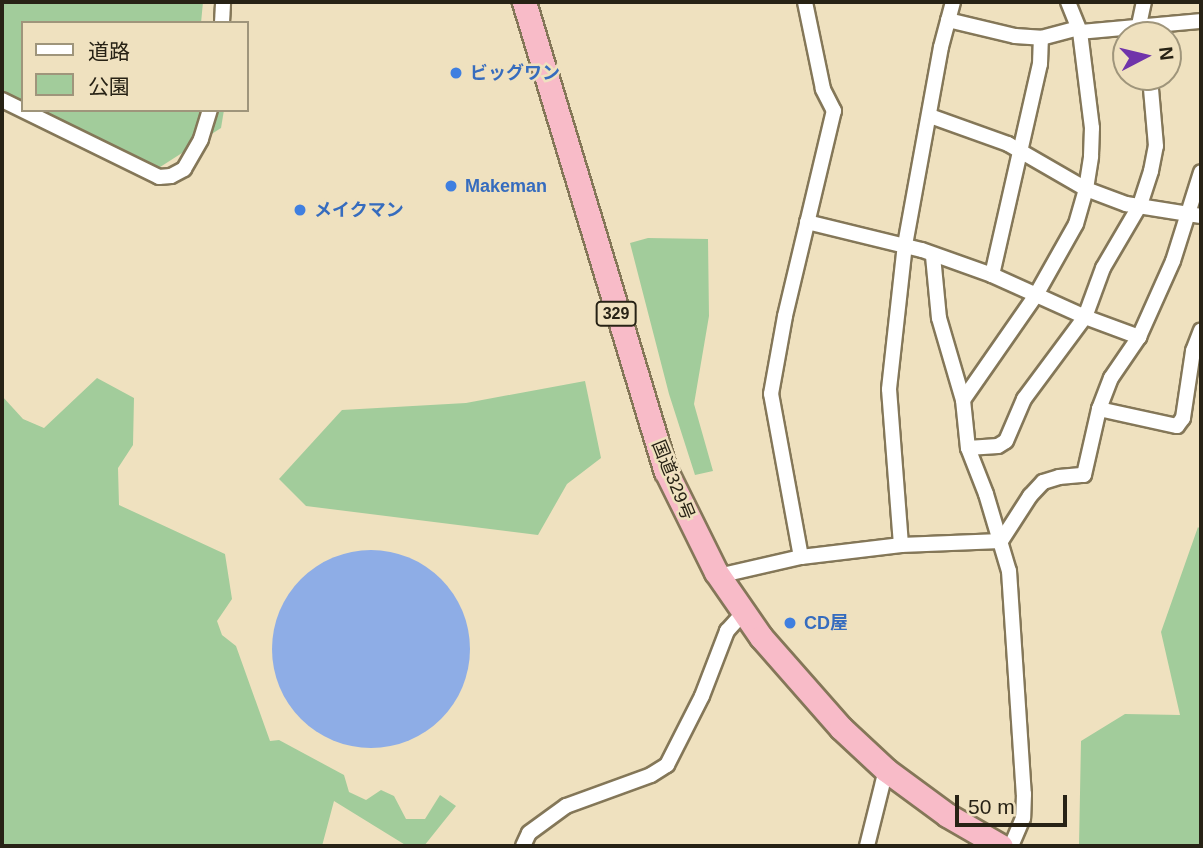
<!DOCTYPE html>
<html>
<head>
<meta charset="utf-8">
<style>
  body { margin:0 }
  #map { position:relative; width:1203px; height:848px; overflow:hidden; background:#efe1bf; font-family:Helvetica,"Noto Sans JP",sans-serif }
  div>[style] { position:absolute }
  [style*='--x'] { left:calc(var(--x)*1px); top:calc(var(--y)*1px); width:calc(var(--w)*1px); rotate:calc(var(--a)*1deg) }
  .green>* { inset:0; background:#a2cc9b }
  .water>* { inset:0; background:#8eade6 }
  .round { border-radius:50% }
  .roads { filter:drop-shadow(2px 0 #847758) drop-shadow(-2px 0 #847758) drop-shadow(0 2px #847758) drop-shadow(0 -2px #847758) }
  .minor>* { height:14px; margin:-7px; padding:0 7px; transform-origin:7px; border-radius:7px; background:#fff }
  .trunk>* { height:23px; margin:-11.5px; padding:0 11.5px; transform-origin:11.5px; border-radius:11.5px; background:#f8bbc8 }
  .dots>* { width:19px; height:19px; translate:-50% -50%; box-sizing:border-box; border:4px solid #efe1bf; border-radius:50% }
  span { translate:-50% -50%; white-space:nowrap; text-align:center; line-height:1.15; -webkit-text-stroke:5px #efe1bf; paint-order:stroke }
  .shield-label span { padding:2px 5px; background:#efe1bf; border:2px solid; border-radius:5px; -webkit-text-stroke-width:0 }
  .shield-label { font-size:16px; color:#272215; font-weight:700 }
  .shop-label { font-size:18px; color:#366cbe; font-weight:700 }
  .left { translate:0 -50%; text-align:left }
  .street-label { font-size:18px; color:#272215 }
  .frame { position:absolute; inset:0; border:4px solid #272215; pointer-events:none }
  .legend { position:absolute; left:21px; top:21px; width:228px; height:91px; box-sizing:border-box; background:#efe1bf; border:2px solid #9f957b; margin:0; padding:9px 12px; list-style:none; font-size:21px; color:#272215 }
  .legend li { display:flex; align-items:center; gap:14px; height:35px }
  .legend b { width:35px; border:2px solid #9f957b }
  .north { position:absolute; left:1112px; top:21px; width:70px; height:70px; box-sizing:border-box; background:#efe1bf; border:2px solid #9f957b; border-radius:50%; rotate:83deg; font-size:19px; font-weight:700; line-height:28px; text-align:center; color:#272215 }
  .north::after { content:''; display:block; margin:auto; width:24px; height:32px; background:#7034aa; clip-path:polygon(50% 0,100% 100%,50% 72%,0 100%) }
  .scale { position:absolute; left:955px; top:795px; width:112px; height:32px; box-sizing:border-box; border:4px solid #272215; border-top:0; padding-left:9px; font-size:21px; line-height:24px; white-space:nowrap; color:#272215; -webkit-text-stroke:5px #efe1bf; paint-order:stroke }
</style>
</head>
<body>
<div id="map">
  <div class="green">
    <i style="clip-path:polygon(2px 2px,203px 2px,201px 23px,23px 23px,23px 103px,2px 91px)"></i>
    <i style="clip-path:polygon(37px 110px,224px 110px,221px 128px,157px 169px)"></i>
    <i style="clip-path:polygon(648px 238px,708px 239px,709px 316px,694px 404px,713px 471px,695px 475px,669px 394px,630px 243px)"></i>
    <i style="clip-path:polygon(97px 378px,134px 398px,133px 445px,118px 468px,119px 505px,225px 554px,232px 599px,217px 621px,222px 635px,236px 646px,270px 741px,279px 740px,344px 775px,349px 792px,366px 800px,381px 790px,394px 796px,406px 819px,425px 819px,440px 795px,456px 806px,424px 846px,407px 846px,334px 801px,322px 846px,2px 846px,2px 396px,23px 419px,44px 428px)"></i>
    <i style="clip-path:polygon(585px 381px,601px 458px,567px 484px,538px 535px,306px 506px,279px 479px,342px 410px,466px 403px)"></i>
    <i style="clip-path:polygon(1198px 527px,1201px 530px,1201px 846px,1079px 846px,1081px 741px,1125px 714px,1180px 715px,1161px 632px)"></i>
  </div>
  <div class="water">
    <i class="round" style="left:272px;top:550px;width:198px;height:198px"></i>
  </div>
  <div class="roads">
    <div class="minor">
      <i style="--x:1068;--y:2;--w:32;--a:68"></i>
      <i style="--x:948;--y:20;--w:69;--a:13.4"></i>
      <i style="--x:1015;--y:36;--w:26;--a:4"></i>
      <i style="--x:1041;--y:38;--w:38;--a:-15"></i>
      <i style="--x:222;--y:23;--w:21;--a:-87"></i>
      <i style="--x:1142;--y:35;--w:10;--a:-107"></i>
      <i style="--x:1139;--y:25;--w:24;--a:-78"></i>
      <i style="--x:2;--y:100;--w:175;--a:26.1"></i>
      <i style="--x:159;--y:177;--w:12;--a:-5"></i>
      <i style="--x:171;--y:176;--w:15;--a:-28"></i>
      <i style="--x:184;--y:169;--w:34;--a:-60"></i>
      <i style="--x:201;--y:139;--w:30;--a:-73"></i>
      <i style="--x:930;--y:116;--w:83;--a:19.7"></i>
      <i style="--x:1008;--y:144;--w:90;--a:30"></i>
      <i style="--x:1086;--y:189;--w:43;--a:20.6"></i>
      <i style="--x:1126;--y:204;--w:76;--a:9.1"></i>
      <i style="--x:807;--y:222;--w:118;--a:13.7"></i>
      <i style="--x:922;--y:250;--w:74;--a:19.7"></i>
      <i style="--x:992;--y:275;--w:102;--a:24.3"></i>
      <i style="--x:1085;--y:317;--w:58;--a:20.3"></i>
      <i style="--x:933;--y:256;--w:62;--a:84.5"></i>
      <i style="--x:939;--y:318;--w:85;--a:73.7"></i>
      <i style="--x:963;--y:400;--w:48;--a:84.1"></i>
      <i style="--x:968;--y:448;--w:49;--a:68.6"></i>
      <i style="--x:986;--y:494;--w:80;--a:73.4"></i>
      <i style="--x:1009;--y:571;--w:224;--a:86.2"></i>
      <i style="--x:1024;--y:794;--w:24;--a:92"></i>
      <i style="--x:1023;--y:818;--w:30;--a:113"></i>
      <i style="--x:992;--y:275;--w:216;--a:-77.2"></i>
      <i style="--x:1040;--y:64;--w:26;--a:-88"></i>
      <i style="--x:963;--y:400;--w:128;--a:-55.2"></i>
      <i style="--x:1036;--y:295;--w:81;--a:-60.6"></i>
      <i style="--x:1076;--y:224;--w:36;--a:-74"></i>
      <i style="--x:1086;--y:189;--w:33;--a:-81"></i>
      <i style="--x:1091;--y:156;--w:28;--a:-88"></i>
      <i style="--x:1092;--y:128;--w:97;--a:-97.1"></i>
      <i style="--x:1080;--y:32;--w:121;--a:-5.2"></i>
      <i style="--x:1099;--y:409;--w:80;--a:12.3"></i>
      <i style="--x:1177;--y:426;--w:10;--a:-53"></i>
      <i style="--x:1183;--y:418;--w:68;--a:-81.5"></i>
      <i style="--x:1193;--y:351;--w:22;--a:-69"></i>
      <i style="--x:968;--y:448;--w:30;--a:-4"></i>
      <i style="--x:998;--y:446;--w:9;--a:-32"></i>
      <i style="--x:1006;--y:441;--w:46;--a:-66.8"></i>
      <i style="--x:1024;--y:399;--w:102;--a:-53.4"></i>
      <i style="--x:1085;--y:317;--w:52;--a:-69.8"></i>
      <i style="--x:1103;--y:268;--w:73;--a:-59.6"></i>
      <i style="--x:1140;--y:205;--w:36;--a:-72"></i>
      <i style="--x:1151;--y:171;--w:25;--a:-79"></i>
      <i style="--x:1156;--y:146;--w:69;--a:-95"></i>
      <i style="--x:1001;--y:541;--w:54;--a:-57.2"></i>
      <i style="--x:1030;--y:496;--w:19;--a:-47"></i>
      <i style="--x:1043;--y:482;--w:17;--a:-17"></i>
      <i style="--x:1059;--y:477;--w:25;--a:-5"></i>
      <i style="--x:1084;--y:475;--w:68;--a:-77.2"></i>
      <i style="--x:1099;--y:409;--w:33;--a:-69"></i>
      <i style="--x:1111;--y:378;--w:50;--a:-55.7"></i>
      <i style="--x:1139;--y:337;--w:83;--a:-65.9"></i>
      <i style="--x:1173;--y:261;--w:93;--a:-72.5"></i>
      <i style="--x:901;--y:545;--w:156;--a:-94.4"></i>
      <i style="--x:889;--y:389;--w:145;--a:-83.7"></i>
      <i style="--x:905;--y:245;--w:201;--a:-79.7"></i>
      <i style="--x:941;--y:47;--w:47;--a:-75.1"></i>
      <i style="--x:801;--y:557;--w:166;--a:-100.4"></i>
      <i style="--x:771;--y:394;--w:79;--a:-79.8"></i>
      <i style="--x:785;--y:316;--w:211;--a:-76.6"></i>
      <i style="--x:834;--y:111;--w:25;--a:-117"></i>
      <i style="--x:823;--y:89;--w:89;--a:-101.7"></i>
      <i style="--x:718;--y:576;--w:85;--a:-12.9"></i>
      <i style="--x:801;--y:557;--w:101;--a:-6.8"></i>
      <i style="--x:901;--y:545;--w:100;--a:-2.3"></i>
      <i style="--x:523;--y:846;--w:14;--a:-65"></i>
      <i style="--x:529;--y:833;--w:46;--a:-36.1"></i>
      <i style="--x:566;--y:806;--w:90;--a:-20"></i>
      <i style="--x:651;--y:775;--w:19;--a:-32"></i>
      <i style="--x:667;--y:765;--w:77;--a:-63.1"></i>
      <i style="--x:702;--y:696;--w:70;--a:-69"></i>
      <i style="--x:727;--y:631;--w:24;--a:-48"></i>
      <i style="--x:867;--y:846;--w:78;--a:-76"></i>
    </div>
    <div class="trunk">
      <i style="--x:524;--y:2;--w:490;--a:73.2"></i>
      <i style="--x:666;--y:471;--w:113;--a:63.7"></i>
      <i style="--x:716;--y:572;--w:79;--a:55.3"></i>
      <i style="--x:761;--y:637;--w:121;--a:48.7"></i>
      <i style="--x:841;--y:728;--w:62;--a:43"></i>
      <i style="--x:886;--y:770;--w:76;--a:36.4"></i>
      <i style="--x:947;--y:815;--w:62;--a:29.9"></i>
    </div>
  </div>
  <div class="dots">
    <i style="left:456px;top:73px;background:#3f7fe0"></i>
    <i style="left:451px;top:186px;background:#3f7fe0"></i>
    <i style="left:300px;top:210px;background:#3f7fe0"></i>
    <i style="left:790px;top:623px;background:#3f7fe0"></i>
  </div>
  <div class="shield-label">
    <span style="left:616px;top:314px">329</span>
  </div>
  <div class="shop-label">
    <span class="left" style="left:470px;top:73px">ビッグワン</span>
    <span class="left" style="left:465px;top:186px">Makeman</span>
    <span class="left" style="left:314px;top:210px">メイクマン</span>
    <span class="left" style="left:804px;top:623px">CD屋</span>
  </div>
  <div class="street-label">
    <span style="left:673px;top:480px;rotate:68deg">国道329号</span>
  </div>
  <div class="frame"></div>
  <ul class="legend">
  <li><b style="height:9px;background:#fff"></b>道路</li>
  <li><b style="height:19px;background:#a2cc9b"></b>公園</li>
  </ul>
  <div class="north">N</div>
  <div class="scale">50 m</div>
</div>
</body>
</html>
